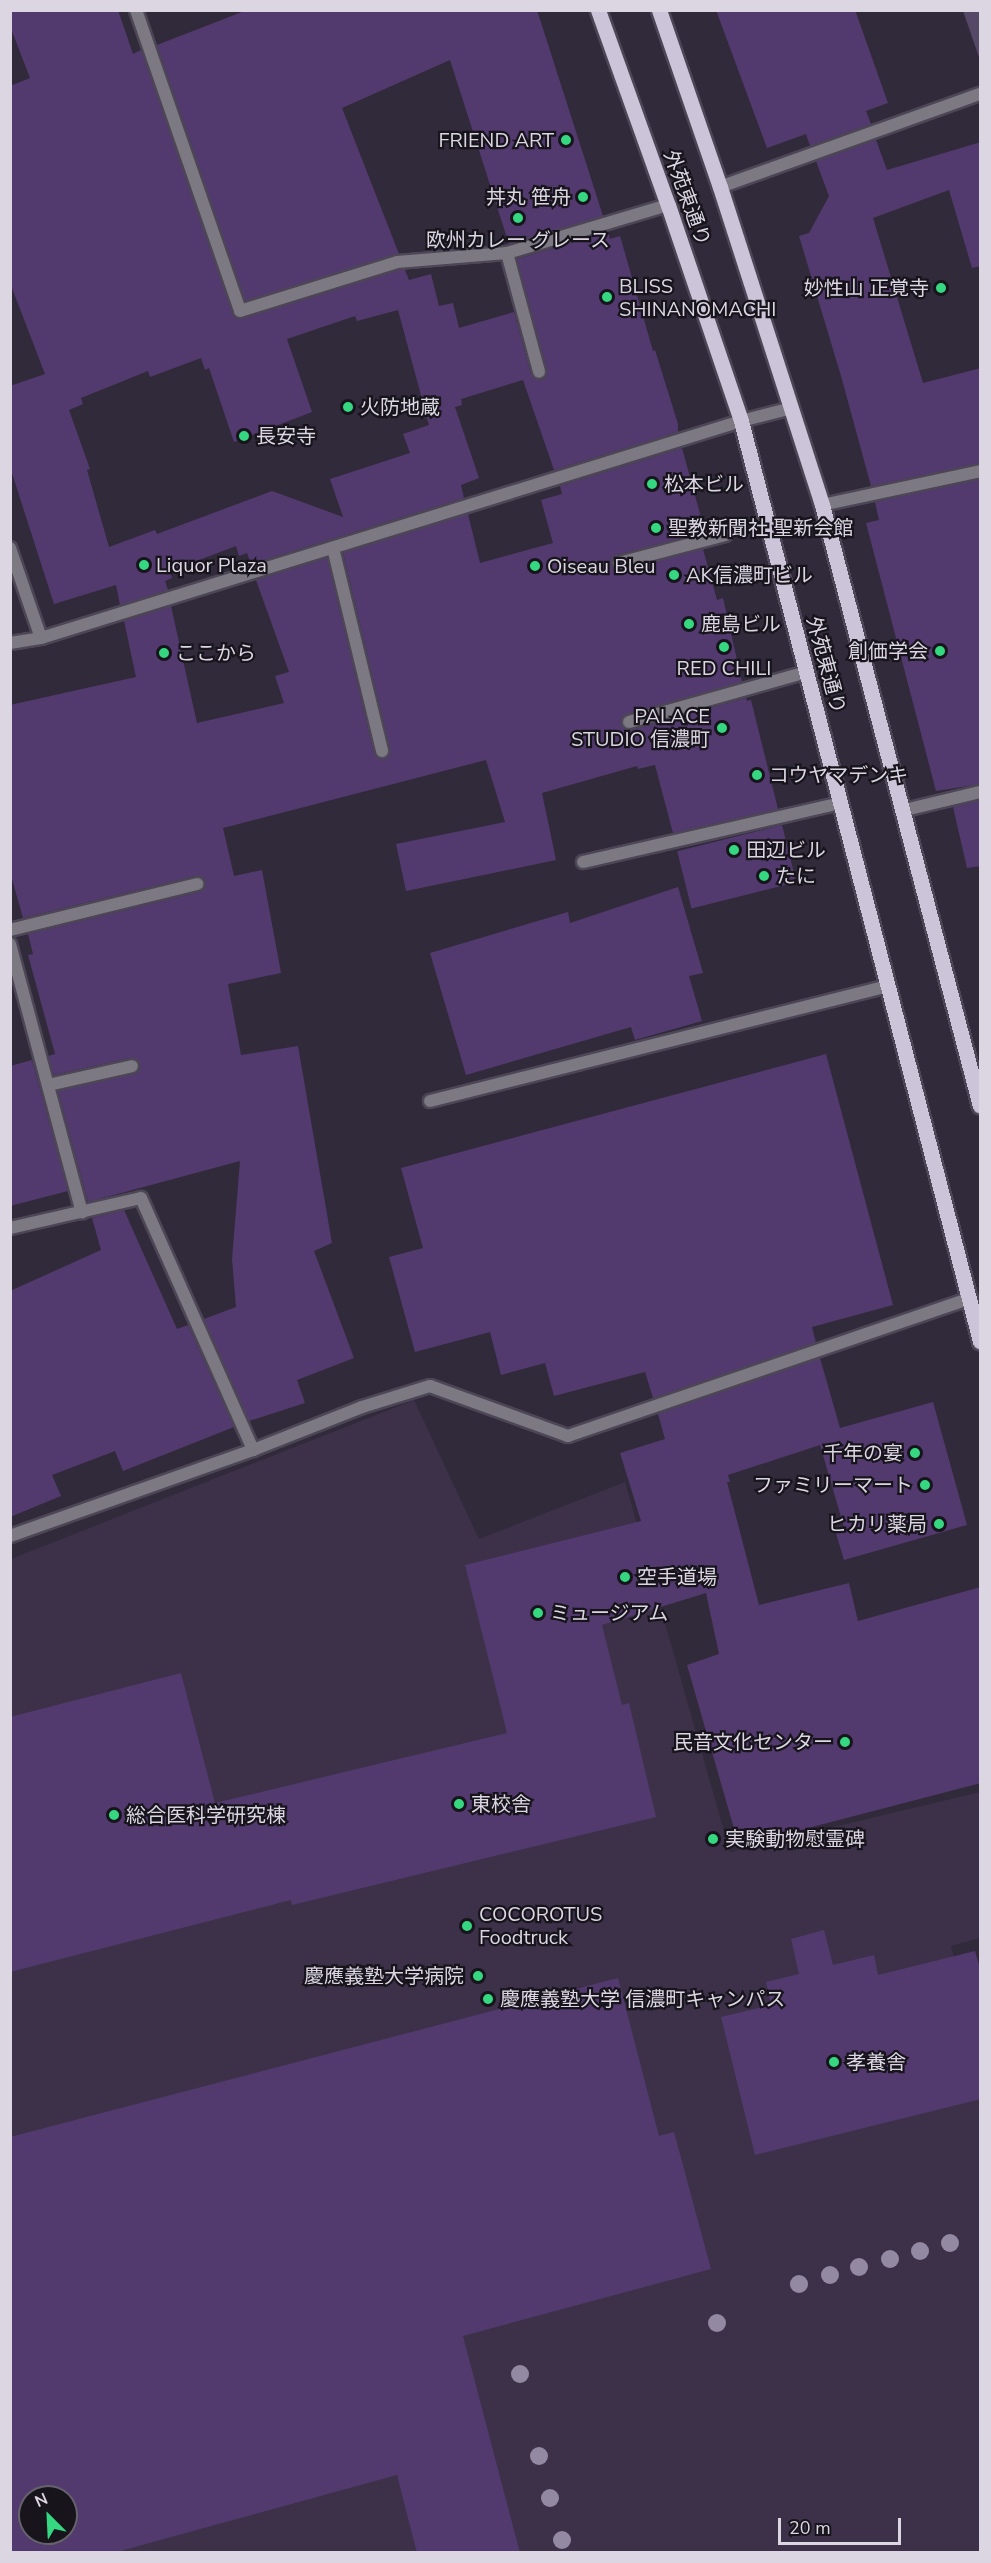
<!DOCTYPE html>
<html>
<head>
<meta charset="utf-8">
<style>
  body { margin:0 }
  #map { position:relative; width:991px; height:2563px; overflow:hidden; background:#312a3b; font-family:"Nunito Sans","Noto Sans JP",sans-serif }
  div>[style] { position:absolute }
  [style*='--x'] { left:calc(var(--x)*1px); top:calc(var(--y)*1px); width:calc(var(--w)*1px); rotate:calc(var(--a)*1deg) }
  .built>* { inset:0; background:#3c3149 }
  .green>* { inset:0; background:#564867 }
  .building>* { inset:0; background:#523a6e; transform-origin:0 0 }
  .roads { filter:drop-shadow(2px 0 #4c4656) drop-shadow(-2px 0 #4c4656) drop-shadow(0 2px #4c4656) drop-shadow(0 -2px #4c4656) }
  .service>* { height:12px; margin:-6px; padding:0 6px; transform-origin:6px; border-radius:6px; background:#7d7982 }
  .pedestrian>* { height:12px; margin:-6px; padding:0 6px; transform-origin:6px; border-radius:6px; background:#7d7982 }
  .minor>* { height:12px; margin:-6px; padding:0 6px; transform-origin:6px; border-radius:6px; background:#7d7982 }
  .primary>* { height:15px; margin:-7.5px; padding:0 7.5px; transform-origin:7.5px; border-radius:7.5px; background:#ccc4d8 }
  .trees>* { width:18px; height:18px; margin:-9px; border-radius:50%; background:#9489a3 }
  .dots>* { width:16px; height:16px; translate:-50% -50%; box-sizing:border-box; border:3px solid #17141c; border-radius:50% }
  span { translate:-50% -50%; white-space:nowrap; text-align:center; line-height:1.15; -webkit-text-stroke:4.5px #17141c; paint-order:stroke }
  .poi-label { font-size:20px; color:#dbd6e2 }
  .right { translate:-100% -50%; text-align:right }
  .left { translate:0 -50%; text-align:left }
  .street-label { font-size:20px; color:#dbd6e2 }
  .frame { position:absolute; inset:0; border:12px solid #dbd6e2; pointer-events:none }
  .north { position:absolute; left:18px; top:2485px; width:60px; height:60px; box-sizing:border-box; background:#17141c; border:2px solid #65626b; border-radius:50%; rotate:336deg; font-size:16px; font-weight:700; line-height:24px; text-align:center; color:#dbd6e2 }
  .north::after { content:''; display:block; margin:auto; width:21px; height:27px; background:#35d881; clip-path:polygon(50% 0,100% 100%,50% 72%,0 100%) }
  .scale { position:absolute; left:778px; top:2518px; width:123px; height:27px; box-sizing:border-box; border:3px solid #dbd6e2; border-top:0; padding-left:8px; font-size:18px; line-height:21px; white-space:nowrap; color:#dbd6e2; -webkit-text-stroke:4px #17141c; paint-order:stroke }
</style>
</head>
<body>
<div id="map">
  <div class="built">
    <i style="clip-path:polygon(evenodd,414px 1400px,479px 1539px,625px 1482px,730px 1852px,980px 1792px,980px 1938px,951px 1946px,980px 2053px,980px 2552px,11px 2552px,11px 1559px,414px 1400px,30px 2497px,66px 2497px,66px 2533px,30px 2533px,30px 2497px)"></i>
  </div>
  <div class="green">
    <i style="clip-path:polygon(963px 11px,980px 11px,980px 60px)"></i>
  </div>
  <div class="building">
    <i style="clip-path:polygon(evenodd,10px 10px,118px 10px,133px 54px,141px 50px,235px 318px,242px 319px,399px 270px,405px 270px,409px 280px,431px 274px,439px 306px,453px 303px,459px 328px,514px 312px,531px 374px,541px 380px,545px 377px,547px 370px,517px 259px,608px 232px,610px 239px,620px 236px,653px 351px,655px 350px,678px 424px,678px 432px,554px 470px,523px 380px,461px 399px,462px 405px,455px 407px,479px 478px,461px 485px,464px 498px,251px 564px,247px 553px,239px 556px,236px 546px,170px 571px,172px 578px,165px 581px,168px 590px,120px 605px,116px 585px,54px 604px,10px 467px,10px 386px,45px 374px,10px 283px,10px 86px,30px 78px,10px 26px,10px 10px,398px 310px,429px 425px,403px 434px,410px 453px,330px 479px,343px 517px,272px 491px,157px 534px,155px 530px,109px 547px,87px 470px,90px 469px,69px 410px,83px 404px,81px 398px,148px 371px,150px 377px,201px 358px,205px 370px,209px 368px,234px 442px,312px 412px,287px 339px,355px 316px,357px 321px,398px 310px)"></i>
    <i style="clip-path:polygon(247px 10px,537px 10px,603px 216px,509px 244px,450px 60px,342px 108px,399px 254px,245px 301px,157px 45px)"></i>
    <i style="clip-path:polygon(716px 10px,855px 10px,888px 103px,866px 111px,871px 124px,810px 146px,806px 134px,767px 148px)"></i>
    <i style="clip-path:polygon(876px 140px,887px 170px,981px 142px,981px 266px,972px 268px,949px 190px,873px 218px,923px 383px,981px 368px,981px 463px,871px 486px,841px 376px,799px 236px,809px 233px,829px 196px,816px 161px)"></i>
    <i style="clip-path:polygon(682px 448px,705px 532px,617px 555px,611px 565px,614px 569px,621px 571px,703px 549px,717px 600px,723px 598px,742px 682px,627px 714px,621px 724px,624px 728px,631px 730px,746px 698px,747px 701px,751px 700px,778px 809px,673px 833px,655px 765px,638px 769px,637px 766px,542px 793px,556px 860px,406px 891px,396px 844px,505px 822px,486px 760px,223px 828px,234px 876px,262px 870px,281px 973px,228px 984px,241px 1055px,298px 1046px,332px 1243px,314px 1251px,354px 1358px,297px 1380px,305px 1403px,249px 1421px,204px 1319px,236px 1307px,232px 1259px,240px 1161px,88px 1202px,58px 1091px,134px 1074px,140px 1069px,140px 1064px,130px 1058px,54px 1075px,48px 1056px,55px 1054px,28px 955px,33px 954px,28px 934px,199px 892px,205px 887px,205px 881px,195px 876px,23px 918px,10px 872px,10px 705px,136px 677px,124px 621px,171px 606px,197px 723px,284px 703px,275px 676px,289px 672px,256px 580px,327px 558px,374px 753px,379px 759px,384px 759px,390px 749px,343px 553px,468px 514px,480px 563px,553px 543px,541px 500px,562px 494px,560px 486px)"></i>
    <i style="clip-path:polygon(981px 479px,981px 784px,936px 791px,866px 523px,879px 520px,875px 502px)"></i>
    <i style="clip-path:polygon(981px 800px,981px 866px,967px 868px,953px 807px)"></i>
    <i style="left:782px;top:825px;width:59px;height:108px;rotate:76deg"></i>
    <i style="clip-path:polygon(678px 887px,703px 973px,689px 976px,702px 1021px,635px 1040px,631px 1027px,466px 1075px,430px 953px,568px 912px,570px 923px)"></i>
    <i style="clip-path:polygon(826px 1054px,893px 1305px,812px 1327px,816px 1343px,653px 1398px,645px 1372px,554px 1396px,545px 1363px,501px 1375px,490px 1332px,415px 1352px,389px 1257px,423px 1248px,401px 1168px)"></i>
    <i style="clip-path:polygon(32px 1060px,68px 1191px,10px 1206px,10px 1066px)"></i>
    <i style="clip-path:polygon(124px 1210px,177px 1329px,188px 1325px,234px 1427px,123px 1471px,115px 1451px,52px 1475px,61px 1496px,10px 1517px,10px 1291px,101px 1250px,92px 1218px)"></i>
    <i style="clip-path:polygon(820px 1358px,840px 1428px,933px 1402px,967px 1525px,844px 1560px,835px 1530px,844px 1527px,820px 1445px,728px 1475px,730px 1482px,727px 1482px,759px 1605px,849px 1583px,858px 1621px,981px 1587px,981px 1783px,739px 1846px,687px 1665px,719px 1654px,706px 1593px,602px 1625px,622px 1705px,629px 1703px,656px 1817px,292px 1905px,291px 1900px,10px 1972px,10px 1717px,181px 1673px,215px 1803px,507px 1733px,465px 1565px,641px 1521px,620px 1453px,665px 1439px,658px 1414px)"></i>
    <i style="clip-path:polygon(824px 1930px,833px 1965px,874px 1955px,878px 1975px,975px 1951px,981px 1972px,981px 2099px,755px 2155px,721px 2017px,771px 2005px,766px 1982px,799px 1974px,791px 1939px)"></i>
    <i style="clip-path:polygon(evenodd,618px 1978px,659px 2136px,674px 2132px,711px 2269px,463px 2336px,520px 2553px,417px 2553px,397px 2475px,113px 2553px,10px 2553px,10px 2137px,618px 1978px,30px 2497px,66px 2497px,66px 2533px,30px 2533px,30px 2497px)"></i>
  </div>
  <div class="roads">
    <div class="service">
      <i style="--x:822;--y:505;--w:162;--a:-12.1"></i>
      <i style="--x:333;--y:548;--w:209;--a:76.4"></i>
      <i style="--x:629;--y:722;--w:185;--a:-15.7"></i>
      <i style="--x:583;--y:862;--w:265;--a:-12.9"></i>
      <i style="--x:10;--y:930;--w:193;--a:-13.8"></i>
      <i style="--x:10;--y:944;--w:278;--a:75"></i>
      <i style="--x:48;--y:1085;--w:86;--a:-12.7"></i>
      <i style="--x:430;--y:1101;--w:473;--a:-14.1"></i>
      <i style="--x:10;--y:1536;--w:258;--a:-19.5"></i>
    </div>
    <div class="pedestrian">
      <i style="--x:619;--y:563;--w:110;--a:-14.8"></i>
    </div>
    <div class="minor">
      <i style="--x:136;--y:10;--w:318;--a:70.9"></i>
      <i style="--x:240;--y:311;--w:164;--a:-17.3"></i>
      <i style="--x:397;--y:262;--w:110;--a:-4.7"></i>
      <i style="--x:507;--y:253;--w:168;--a:-16.6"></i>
      <i style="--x:720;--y:187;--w:276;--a:-19.7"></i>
      <i style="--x:507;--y:253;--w:123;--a:74.9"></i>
      <i style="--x:10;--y:548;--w:95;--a:71"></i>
      <i style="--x:10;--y:643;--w:31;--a:-9"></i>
      <i style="--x:41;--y:638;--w:733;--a:-17.22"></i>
      <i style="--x:741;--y:421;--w:53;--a:-14.3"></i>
      <i style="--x:905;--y:810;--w:77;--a:-13.5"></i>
      <i style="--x:10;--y:1228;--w:134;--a:-12.9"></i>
      <i style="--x:141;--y:1198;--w:276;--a:66"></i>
      <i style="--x:253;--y:1450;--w:117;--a:-21.5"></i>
      <i style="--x:362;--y:1407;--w:71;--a:-17.2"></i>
      <i style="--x:430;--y:1386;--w:147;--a:19.9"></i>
      <i style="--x:568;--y:1436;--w:424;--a:-18.9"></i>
    </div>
    <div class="primary">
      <i style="--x:598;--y:10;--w:207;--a:70.3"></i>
      <i style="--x:668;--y:205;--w:228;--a:71.3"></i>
      <i style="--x:741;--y:421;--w:951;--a:75.44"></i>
      <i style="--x:659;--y:10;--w:187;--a:71"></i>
      <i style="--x:720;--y:187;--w:334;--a:72.2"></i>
      <i style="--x:822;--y:505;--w:621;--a:75.27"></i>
    </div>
  </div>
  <div class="trees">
    <i style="left:950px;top:2243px"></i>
    <i style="left:920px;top:2251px"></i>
    <i style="left:890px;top:2259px"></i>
    <i style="left:859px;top:2267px"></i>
    <i style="left:830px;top:2275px"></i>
    <i style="left:799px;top:2284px"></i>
    <i style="left:717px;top:2323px"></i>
    <i style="left:520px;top:2374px"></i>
    <i style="left:539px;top:2456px"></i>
    <i style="left:550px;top:2498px"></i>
    <i style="left:562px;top:2540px"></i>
  </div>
  <div class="dots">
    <i style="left:566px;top:140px;background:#35d881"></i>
    <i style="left:583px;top:197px;background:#35d881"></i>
    <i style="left:518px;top:218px;background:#35d881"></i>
    <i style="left:941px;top:288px;background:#35d881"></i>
    <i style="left:607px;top:297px;background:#35d881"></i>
    <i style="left:348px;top:407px;background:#35d881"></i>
    <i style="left:244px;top:436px;background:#35d881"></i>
    <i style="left:652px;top:484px;background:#35d881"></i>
    <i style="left:656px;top:528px;background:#35d881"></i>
    <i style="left:144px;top:565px;background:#35d881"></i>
    <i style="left:535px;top:566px;background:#35d881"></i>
    <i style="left:674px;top:575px;background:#35d881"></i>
    <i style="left:689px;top:624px;background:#35d881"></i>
    <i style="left:724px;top:647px;background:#35d881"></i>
    <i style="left:940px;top:651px;background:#35d881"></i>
    <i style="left:164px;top:653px;background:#35d881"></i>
    <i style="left:722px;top:728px;background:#35d881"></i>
    <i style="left:757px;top:775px;background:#35d881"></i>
    <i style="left:734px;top:850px;background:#35d881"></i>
    <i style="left:764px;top:876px;background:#35d881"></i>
    <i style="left:915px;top:1453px;background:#35d881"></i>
    <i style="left:925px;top:1485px;background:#35d881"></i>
    <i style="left:939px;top:1524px;background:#35d881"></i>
    <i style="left:625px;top:1577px;background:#35d881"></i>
    <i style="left:538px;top:1613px;background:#35d881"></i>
    <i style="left:845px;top:1742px;background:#35d881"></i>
    <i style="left:459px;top:1804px;background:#35d881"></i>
    <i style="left:114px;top:1815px;background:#35d881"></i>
    <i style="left:713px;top:1839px;background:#35d881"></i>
    <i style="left:467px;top:1926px;background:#35d881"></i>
    <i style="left:478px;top:1976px;background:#35d881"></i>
    <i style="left:488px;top:1999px;background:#35d881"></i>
    <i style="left:834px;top:2062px;background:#35d881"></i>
  </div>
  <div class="poi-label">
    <span class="right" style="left:554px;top:140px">FRIEND ART</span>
    <span class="right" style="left:571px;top:197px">丼丸 笹舟</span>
    <span style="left:518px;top:240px">欧州カレー グレース</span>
    <span class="left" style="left:619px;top:298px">BLISS<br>SHINANOMACHI</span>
    <span class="right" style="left:929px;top:288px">妙性山 正覚寺</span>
    <span class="left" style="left:360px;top:407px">火防地蔵</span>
    <span class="left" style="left:256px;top:436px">長安寺</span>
    <span class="left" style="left:664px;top:484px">松本ビル</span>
    <span class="left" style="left:668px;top:528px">聖教新聞社 聖新会館</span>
    <span class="left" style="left:156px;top:565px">Liquor Plaza</span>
    <span class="left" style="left:547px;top:566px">Oiseau Bleu</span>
    <span class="left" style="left:686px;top:575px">AK信濃町ビル</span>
    <span class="left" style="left:701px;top:624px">鹿島ビル</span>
    <span class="right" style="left:928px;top:651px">創価学会</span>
    <span class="left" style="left:176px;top:653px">ここから</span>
    <span style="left:724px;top:668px">RED CHILI</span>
    <span class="right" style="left:710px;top:728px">PALACE<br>STUDIO 信濃町</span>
    <span class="left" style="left:769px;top:775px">コウヤマデンキ</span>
    <span class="left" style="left:746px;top:850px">田辺ビル</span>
    <span class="left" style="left:776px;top:876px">たに</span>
    <span class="right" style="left:903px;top:1453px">千年の宴</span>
    <span class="right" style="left:913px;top:1485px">ファミリーマート</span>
    <span class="right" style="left:927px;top:1524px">ヒカリ薬局</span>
    <span class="left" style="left:637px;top:1577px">空手道場</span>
    <span class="left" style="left:550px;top:1613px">ミュージアム</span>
    <span class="right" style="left:833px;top:1742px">民音文化センター</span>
    <span class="left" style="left:471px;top:1804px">東校舎</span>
    <span class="left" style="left:126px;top:1815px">総合医科学研究棟</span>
    <span class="left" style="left:725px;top:1839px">実験動物慰霊碑</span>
    <span class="left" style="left:479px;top:1926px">COCOROTUS<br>Foodtruck</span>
    <span class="right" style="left:464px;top:1976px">慶應義塾大学病院</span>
    <span class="left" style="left:500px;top:1999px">慶應義塾大学 信濃町キャンパス</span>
    <span class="left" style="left:846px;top:2062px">孝養舎</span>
  </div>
  <div class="street-label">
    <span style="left:687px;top:198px;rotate:70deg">外苑東通り</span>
    <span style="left:826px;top:665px;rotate:75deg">外苑東通り</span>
  </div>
  <div class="frame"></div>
  <div class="north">N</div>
  <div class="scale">20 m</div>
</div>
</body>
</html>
